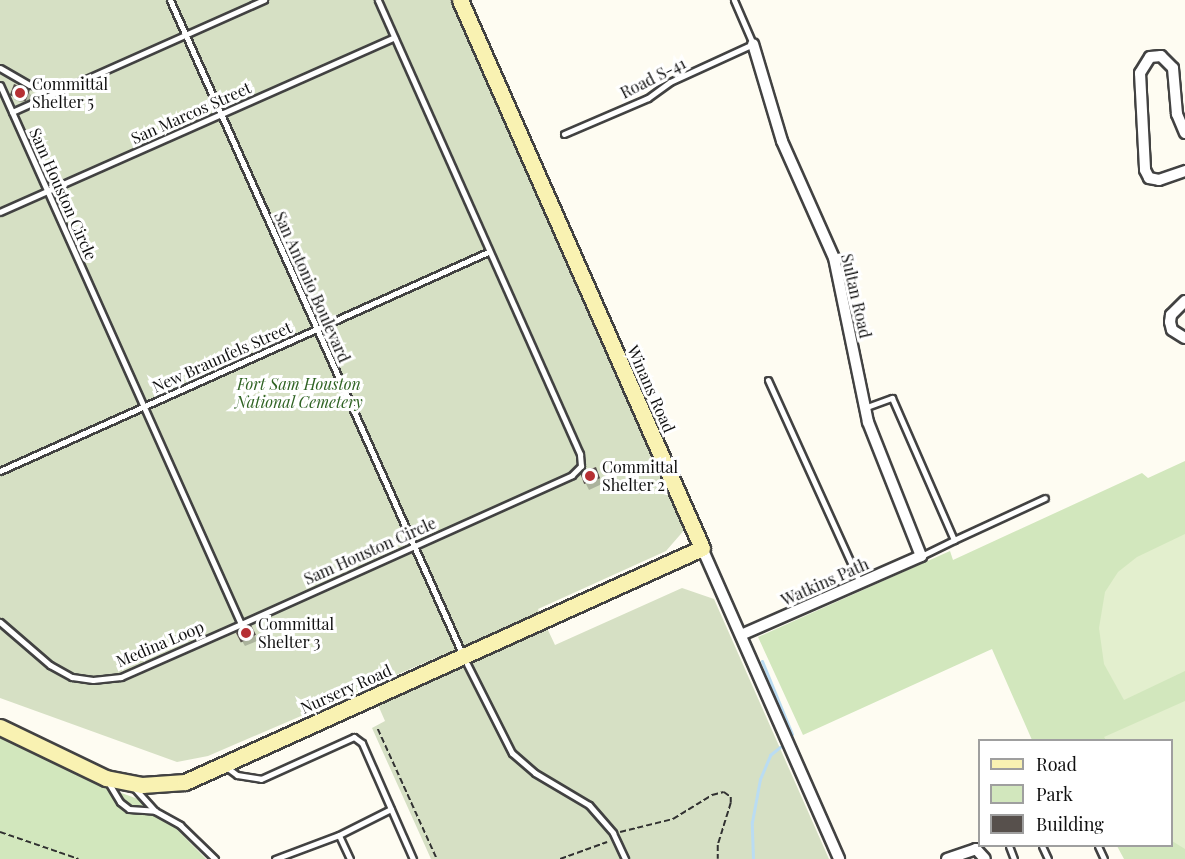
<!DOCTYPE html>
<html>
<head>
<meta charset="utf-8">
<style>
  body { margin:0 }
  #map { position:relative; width:1185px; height:859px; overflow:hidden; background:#fefcf2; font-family:"Playfair Display",serif }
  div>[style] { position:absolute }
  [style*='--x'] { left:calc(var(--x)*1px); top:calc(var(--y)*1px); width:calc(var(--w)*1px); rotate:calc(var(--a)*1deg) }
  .green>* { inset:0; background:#d2e7bd }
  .cemetery>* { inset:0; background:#d6e0c4 }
  .pitch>* { inset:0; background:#e3efce }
  .shadow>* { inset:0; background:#0003 }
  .stream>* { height:3px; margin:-1.5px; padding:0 1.5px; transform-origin:1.5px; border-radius:1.5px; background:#badcf2 }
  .building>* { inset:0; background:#57504c; transform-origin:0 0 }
  .path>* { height:1.5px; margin-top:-0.75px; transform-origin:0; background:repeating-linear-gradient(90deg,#313131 0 6px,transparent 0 9px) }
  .roads { filter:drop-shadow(2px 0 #424242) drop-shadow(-2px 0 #424242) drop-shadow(0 2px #424242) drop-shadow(0 -2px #424242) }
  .lane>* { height:5px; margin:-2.5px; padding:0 2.5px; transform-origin:2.5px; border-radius:2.5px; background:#fff }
  .street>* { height:10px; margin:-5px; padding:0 5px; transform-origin:5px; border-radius:5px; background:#fff }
  .secondary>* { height:15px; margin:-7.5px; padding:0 7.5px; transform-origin:7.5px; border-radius:7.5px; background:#f9f2b2 }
  .dots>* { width:16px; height:16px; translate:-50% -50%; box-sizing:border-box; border:3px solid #fff; border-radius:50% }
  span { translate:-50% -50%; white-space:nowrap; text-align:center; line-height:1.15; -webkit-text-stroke:6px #fff; paint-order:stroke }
  .street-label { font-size:16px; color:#0f0f0f }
  .poi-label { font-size:16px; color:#0f0f0f }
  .left { translate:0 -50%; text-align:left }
  .park-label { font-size:16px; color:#2f6323; font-style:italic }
  .legend { position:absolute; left:978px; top:739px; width:195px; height:108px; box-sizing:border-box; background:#fff; border:2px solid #9f9f9f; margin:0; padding:8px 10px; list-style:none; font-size:18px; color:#0f0f0f }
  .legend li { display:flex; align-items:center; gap:12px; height:30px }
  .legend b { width:30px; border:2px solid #9f9f9f }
</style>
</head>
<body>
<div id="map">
  <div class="green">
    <i style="clip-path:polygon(1185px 461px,1185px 859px,1124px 859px,1117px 846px,1172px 846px,1172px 740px,1032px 740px,992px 649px,803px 735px,758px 637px,950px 551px,953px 560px,1142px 473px,1148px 478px)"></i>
    <i style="clip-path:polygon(0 737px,102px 786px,152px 804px,206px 859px,0 859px)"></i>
  </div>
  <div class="cemetery">
    <i style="clip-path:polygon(0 0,450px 0,686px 528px,666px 551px,538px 609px,540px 613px,208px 756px,177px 762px,0 698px)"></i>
    <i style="clip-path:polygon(682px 588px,714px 599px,829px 859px,431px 859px,372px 728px,385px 721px,378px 705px,547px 628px,555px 645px)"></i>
  </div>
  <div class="pitch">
    <i style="clip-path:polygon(1185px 534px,1185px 671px,1124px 700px,1104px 664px,1099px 628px,1105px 592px,1118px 572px,1137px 557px)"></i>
    <i style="clip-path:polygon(1185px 701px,1185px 849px,1172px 841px,1172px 740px,1106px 740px,1104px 737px)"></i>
  </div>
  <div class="shadow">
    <i style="clip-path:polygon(29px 92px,32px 97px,29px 105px,15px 100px,12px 95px)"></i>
    <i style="clip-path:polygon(598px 475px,602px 484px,589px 490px,586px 484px)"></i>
    <i style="clip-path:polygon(254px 632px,257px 641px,245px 646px,242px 641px)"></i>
  </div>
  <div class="stream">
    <i style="--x:762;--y:661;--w:79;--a:67.7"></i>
    <i style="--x:753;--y:859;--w:37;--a:-92"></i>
    <i style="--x:752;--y:822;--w:44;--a:-79.5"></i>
    <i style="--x:760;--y:779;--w:26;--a:-67"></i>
    <i style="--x:770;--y:755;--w:13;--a:-39"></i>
  </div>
  <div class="building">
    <i style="left:14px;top:84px;width:17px;height:12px;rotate:21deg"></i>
    <i style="left:596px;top:467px;width:12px;height:17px;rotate:70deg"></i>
    <i style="left:251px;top:625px;width:11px;height:17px;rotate:63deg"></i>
  </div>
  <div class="path">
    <i style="--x:378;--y:729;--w:143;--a:65.6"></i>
    <i style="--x:0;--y:832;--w:83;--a:18.9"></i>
    <i style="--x:620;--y:832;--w:55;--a:-13.8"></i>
    <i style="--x:673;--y:819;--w:46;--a:-31.6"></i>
    <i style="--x:712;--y:795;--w:12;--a:-14"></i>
    <i style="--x:724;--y:792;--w:9;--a:36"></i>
    <i style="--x:731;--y:797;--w:6;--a:90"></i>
    <i style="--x:731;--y:803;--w:44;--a:107.2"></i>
    <i style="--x:718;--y:845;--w:14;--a:90"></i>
    <i style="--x:560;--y:859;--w:50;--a:-19.9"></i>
  </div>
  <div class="roads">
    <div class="lane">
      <i style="--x:170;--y:0;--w:711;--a:65.92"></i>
      <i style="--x:0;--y:68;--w:34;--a:30"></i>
      <i style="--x:30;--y:85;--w:33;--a:5"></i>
      <i style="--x:0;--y:85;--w:590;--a:65.91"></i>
      <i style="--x:241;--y:624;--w:363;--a:-24.2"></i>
      <i style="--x:572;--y:475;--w:13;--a:-45"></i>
      <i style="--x:581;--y:466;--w:12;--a:-95"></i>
      <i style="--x:580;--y:454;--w:497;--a:-114"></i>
      <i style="--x:12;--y:112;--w:276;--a:-24"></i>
      <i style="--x:564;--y:134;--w:91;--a:-23.2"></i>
      <i style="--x:648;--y:98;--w:27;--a:-36"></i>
      <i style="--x:670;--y:82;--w:91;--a:-24.6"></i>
      <i style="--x:753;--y:44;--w:48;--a:-113.4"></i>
      <i style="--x:0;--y:212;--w:431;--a:-23.9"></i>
      <i style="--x:768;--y:380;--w:223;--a:65.6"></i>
      <i style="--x:864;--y:408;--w:30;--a:-20"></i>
      <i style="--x:892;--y:398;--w:155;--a:66.4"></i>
      <i style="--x:954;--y:540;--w:37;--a:154"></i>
      <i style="--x:0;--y:471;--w:535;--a:-24.17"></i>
      <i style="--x:954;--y:540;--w:100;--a:-24.8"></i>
      <i style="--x:0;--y:622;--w:66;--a:40.7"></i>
      <i style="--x:50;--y:665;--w:25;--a:29"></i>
      <i style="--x:72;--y:677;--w:21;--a:8"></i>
      <i style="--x:93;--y:680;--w:28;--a:-6"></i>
      <i style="--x:121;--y:677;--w:131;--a:-23.8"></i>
      <i style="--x:467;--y:664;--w:100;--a:63.2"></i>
      <i style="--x:512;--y:753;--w:30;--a:41"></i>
      <i style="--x:535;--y:773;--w:63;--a:30.7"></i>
      <i style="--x:589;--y:805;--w:37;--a:49"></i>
      <i style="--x:613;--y:833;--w:29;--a:65"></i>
      <i style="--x:225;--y:766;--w:15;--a:37"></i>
      <i style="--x:237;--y:775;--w:24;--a:9"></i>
      <i style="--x:261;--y:779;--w:102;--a:-24.3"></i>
      <i style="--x:354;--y:737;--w:10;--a:37"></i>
      <i style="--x:362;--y:743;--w:127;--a:66.3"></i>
      <i style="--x:108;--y:782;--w:23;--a:59"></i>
      <i style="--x:120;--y:802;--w:11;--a:38"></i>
      <i style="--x:129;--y:809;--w:26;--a:4"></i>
      <i style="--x:155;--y:811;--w:31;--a:-132"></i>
      <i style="--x:155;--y:811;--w:29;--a:29"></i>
      <i style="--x:180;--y:825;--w:49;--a:44.2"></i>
      <i style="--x:1009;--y:846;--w:14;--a:69"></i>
      <i style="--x:1042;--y:846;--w:14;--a:65"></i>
      <i style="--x:1098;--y:846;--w:14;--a:65"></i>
      <i style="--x:275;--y:859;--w:68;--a:-20.6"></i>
      <i style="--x:350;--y:859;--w:26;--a:-115"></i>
      <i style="--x:339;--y:835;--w:58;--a:-26.6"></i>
    </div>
    <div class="street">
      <i style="--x:1185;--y:133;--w:21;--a:-113"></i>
      <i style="--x:1177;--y:114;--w:46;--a:-95"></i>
      <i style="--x:1173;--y:68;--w:17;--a:-135"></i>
      <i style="--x:1161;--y:56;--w:11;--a:175"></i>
      <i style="--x:1150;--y:57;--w:19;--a:122"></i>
      <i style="--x:1140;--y:73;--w:97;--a:87"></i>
      <i style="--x:1145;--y:170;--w:9;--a:63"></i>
      <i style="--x:1149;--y:178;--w:10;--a:11"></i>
      <i style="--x:1159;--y:180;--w:28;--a:-19"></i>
      <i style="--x:1185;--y:301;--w:20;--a:135"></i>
      <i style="--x:1171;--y:315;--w:7;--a:98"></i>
      <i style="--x:1170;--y:322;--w:8;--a:76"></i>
      <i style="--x:1172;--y:330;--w:15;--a:32"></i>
      <i style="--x:702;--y:548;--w:340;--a:66.2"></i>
      <i style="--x:741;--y:635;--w:197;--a:-23.7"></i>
      <i style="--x:921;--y:556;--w:144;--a:-111.6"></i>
      <i style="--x:868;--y:422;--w:167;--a:-101.7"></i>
      <i style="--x:834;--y:258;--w:128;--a:-114"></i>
      <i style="--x:782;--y:141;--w:101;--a:-106.6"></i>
      <i style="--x:947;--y:859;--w:31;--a:-19"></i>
      <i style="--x:976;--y:849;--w:13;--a:48"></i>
    </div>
    <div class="secondary">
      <i style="--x:0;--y:727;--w:118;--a:25.7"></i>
      <i style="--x:106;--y:778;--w:37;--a:11"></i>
      <i style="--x:142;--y:785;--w:43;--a:-4"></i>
      <i style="--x:185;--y:782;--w:567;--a:-24.35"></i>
      <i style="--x:702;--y:548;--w:599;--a:-113.83"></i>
    </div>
  </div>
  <div class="dots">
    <i style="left:20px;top:93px;background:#b63034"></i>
    <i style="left:590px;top:476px;background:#b63034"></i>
    <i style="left:246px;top:633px;background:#b63034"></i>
  </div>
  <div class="street-label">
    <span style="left:653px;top:78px;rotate:-27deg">Road S-41</span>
    <span style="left:191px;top:113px;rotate:-24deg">San Marcos Street</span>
    <span style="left:63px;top:194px;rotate:66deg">Sam Houston Circle</span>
    <span style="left:312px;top:287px;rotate:66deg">San Antonio Boulevard</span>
    <span style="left:856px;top:296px;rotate:77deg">Sultan Road</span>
    <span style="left:222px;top:357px;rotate:-24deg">New Braunfels Street</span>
    <span style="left:651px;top:389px;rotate:66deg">Winans Road</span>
    <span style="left:370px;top:551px;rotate:-24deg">Sam Houston Circle</span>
    <span style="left:825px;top:582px;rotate:-24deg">Watkins Path</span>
    <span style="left:160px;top:644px;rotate:-23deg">Medina Loop</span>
    <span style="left:346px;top:689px;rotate:-24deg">Nursery Road</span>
  </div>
  <div class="poi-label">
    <span class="left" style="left:32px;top:93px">Committal<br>Shelter 5</span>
    <span class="left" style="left:602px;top:476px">Committal<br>Shelter 2</span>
    <span class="left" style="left:258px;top:633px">Committal<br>Shelter 3</span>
  </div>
  <div class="park-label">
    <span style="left:299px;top:393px">Fort Sam Houston<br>National Cemetery</span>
  </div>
  <ul class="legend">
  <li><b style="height:8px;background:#f9f2b2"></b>Road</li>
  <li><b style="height:16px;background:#d2e7bd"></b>Park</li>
  <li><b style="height:16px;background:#57504c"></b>Building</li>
  </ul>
</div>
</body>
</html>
